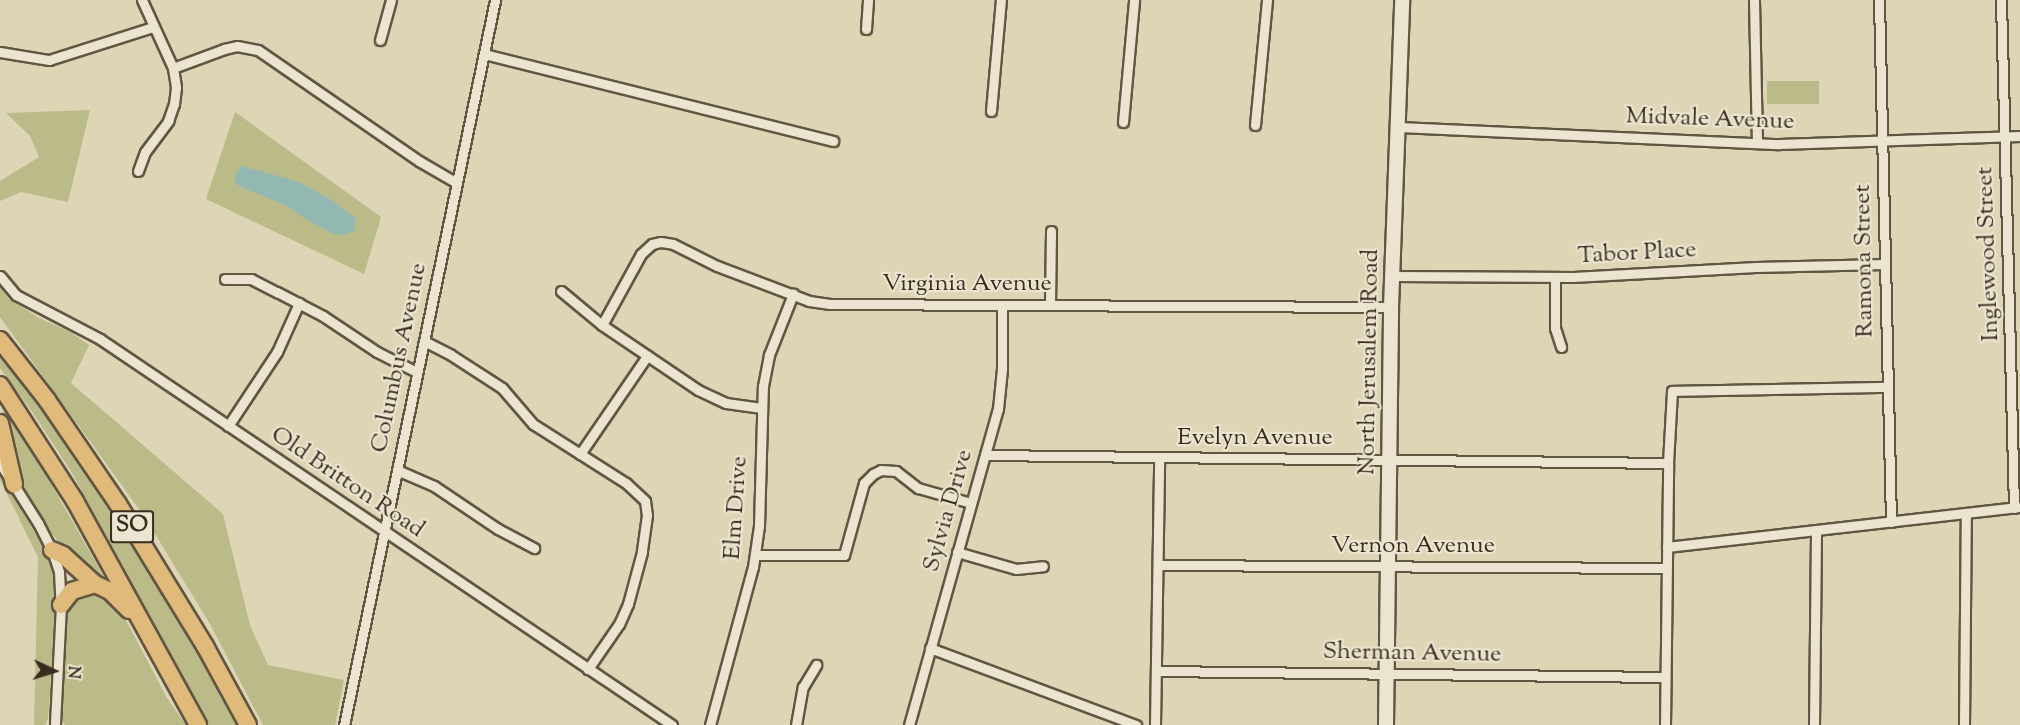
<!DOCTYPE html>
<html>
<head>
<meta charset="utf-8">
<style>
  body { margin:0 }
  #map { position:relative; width:2020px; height:725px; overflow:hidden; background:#ded5b6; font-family:"Sorts Mill Goudy",serif }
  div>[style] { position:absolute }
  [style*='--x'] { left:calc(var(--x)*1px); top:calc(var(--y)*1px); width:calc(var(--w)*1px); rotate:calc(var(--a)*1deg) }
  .green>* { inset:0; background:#babb88; transform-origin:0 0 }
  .water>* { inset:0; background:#93b8b2 }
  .roads { filter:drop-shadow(2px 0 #625643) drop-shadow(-2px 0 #625643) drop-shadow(0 2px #625643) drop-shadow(0 -2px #625643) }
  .minor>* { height:9px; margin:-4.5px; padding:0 4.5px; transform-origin:4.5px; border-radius:4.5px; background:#eae4d0 }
  .secondary>* { height:14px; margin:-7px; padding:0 7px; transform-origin:7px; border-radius:7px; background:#eae4d0 }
  .motorway>* { height:16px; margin:-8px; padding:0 8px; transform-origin:8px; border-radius:8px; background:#dfba7b }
  span { translate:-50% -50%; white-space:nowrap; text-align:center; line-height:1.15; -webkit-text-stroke:4.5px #eae4d0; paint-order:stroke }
  .shield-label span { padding:2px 4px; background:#eae4d0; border:2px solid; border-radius:4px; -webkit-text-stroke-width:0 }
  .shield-label { font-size:22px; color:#392b1d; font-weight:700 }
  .street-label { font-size:24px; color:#392b1d }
  .north { position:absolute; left:24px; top:641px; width:60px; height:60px; -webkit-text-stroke:4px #eae4d0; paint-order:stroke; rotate:94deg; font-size:16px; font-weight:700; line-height:24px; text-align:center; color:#392b1d }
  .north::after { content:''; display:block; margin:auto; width:21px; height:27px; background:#392b1d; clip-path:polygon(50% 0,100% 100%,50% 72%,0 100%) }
</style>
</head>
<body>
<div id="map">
  <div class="green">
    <i style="left:1767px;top:81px;width:52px;height:23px"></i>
    <i style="clip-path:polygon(90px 110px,68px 202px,21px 192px,0 201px,0 181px,39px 157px,30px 136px,6px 113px)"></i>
    <i style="clip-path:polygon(235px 112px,381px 217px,364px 274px,206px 199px)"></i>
    <i style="clip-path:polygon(0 287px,9px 299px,39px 318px,70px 332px,89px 345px,71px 383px,223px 514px,250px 625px,268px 665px,344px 680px,335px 725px,263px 725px,210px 624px,144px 516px,0 317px)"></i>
    <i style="clip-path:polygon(0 352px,97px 485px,170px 600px,221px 690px,218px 692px,237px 725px,209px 725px,72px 473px,33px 413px,0 368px)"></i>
    <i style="clip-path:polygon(6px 410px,38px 461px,111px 589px,82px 567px,53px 535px,33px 505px,21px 484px,2px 412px)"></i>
    <i style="clip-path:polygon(0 473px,50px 559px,57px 592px,48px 718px,45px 725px,34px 725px,38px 557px,0 480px)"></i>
    <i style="clip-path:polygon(93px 588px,108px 595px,120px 609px,167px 698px,186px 725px,65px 725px,61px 719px,66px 614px,68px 604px,78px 593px)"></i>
  </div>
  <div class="water">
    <i style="clip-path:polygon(242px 166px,299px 182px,333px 201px,356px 219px,354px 231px,344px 235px,334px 234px,307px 220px,287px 206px,239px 186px,235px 182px,236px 173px)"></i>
  </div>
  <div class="roads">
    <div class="minor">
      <i style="--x:1754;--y:0;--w:142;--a:88.8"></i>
      <i style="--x:1879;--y:0;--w:522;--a:88.68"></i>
      <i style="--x:2001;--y:0;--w:508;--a:88.53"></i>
      <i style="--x:866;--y:29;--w:29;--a:-86"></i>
      <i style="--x:380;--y:40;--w:41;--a:-74.6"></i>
      <i style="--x:0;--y:52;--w:50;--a:9.3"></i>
      <i style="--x:49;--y:60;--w:109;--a:-17.6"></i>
      <i style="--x:484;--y:54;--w:360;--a:14"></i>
      <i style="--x:173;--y:68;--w:54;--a:-20.4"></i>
      <i style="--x:224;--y:49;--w:13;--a:-13"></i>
      <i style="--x:237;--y:46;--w:21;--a:11"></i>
      <i style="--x:258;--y:50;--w:196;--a:34.6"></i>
      <i style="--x:419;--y:161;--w:44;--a:30.1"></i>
      <i style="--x:991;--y:111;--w:111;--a:-84.9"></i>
      <i style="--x:1123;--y:122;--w:122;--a:-84.8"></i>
      <i style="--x:1255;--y:125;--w:126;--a:-84.5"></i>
      <i style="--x:1399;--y:127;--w:380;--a:2.6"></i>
      <i style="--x:1779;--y:144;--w:241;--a:-1.9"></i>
      <i style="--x:138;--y:171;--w:20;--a:-70"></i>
      <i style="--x:145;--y:152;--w:39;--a:-53"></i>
      <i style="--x:168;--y:121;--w:18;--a:-71"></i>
      <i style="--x:174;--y:104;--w:17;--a:-83"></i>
      <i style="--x:176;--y:87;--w:19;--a:-99"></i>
      <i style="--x:173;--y:68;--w:75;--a:-114.5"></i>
      <i style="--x:0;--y:276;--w:25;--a:50"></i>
      <i style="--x:16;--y:295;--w:95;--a:27.6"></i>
      <i style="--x:100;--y:339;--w:690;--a:34.01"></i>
      <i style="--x:1393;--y:276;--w:180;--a:0.3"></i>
      <i style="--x:1573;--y:277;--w:183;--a:-3.1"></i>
      <i style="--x:1756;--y:267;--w:128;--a:-1.3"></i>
      <i style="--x:1555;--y:277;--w:51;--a:90"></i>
      <i style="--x:1555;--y:328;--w:20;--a:72"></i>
      <i style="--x:225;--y:279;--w:26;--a:0"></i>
      <i style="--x:251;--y:279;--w:29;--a:27"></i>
      <i style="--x:277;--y:292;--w:52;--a:27.6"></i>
      <i style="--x:323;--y:316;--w:65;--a:33.7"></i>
      <i style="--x:377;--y:352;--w:45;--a:26.6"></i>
      <i style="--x:561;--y:291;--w:53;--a:39.7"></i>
      <i style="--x:602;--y:325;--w:116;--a:34.1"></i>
      <i style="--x:698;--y:390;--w:31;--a:25"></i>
      <i style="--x:726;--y:403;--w:36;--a:8"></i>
      <i style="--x:1050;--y:304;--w:73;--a:-89.2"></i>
      <i style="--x:602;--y:325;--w:81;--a:-61.2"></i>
      <i style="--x:641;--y:254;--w:15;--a:-42"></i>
      <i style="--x:652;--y:244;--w:9;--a:-13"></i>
      <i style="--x:661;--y:242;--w:12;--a:9"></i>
      <i style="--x:673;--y:244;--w:49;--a:26.6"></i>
      <i style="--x:717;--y:266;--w:98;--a:20.8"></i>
      <i style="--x:809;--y:301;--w:21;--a:8"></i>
      <i style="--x:830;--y:304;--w:561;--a:0.31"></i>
      <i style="--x:424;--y:341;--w:30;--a:27"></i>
      <i style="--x:451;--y:355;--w:61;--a:32.9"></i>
      <i style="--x:502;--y:388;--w:48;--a:49.3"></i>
      <i style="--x:533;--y:424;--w:110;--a:32.4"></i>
      <i style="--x:626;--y:483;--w:26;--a:43"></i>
      <i style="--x:645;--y:501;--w:14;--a:82"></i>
      <i style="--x:647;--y:515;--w:37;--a:98"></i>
      <i style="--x:642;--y:552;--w:54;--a:105.1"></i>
      <i style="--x:628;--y:604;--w:22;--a:114"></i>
      <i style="--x:619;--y:624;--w:55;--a:124.6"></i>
      <i style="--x:228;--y:426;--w:89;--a:-56.5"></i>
      <i style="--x:277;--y:352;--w:54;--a:-65.8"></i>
      <i style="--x:580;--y:454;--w:119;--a:-55.6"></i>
      <i style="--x:985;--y:455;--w:683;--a:0.67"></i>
      <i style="--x:0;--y:463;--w:71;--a:57.7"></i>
      <i style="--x:38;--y:523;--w:30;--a:63"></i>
      <i style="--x:52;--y:550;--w:23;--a:72"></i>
      <i style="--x:59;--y:572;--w:33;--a:87"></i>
      <i style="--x:61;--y:605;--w:120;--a:92.9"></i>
      <i style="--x:397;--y:470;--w:40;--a:23.4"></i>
      <i style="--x:434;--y:486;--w:77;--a:33.9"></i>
      <i style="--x:498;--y:529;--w:41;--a:27.8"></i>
      <i style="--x:1667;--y:547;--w:353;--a:-6.5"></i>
      <i style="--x:957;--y:552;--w:61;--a:16.1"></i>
      <i style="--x:1016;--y:569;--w:27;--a:-6"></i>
      <i style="--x:755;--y:555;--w:89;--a:0"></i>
      <i style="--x:844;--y:555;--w:75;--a:-74.5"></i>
      <i style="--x:864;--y:483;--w:13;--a:-45"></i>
      <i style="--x:873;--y:474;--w:9;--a:-27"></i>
      <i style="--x:881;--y:470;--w:15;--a:4"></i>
      <i style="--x:896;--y:471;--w:28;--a:38"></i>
      <i style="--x:918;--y:488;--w:55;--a:15.8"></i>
      <i style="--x:1158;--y:565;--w:508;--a:0.34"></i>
      <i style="--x:930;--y:648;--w:220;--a:20.5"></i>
      <i style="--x:1157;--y:671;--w:508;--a:0.68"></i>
      <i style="--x:344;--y:725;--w:741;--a:-78.23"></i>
      <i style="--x:710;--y:725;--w:164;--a:-74.8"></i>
      <i style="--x:753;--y:567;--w:41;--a:-81.7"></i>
      <i style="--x:759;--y:526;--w:140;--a:-88.4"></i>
      <i style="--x:763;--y:386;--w:32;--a:-79"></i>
      <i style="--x:769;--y:355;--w:66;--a:-68.5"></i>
      <i style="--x:796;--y:725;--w:39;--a:-80"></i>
      <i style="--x:803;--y:687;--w:26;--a:-59"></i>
      <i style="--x:909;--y:725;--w:328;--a:-74.3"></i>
      <i style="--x:998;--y:409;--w:40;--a:-84.3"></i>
      <i style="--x:1002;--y:369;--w:64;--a:-90"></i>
      <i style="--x:1155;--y:725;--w:267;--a:-89.1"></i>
      <i style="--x:1665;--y:725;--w:262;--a:-89.3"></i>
      <i style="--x:1668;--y:463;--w:72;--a:-86.8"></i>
      <i style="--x:1672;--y:391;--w:215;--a:-1.1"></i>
      <i style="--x:1814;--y:725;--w:195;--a:-89.4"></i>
      <i style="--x:1964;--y:725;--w:211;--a:-89.5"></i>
    </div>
    <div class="secondary">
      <i style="--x:1386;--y:725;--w:418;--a:-89.3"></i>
      <i style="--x:1391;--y:307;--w:307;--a:-87.9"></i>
    </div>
    <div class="motorway">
      <i style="--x:0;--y:340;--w:76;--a:51.9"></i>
      <i style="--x:47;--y:400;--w:126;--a:55.7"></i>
      <i style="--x:118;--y:504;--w:167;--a:58.5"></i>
      <i style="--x:205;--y:646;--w:90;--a:61.4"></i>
      <i style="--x:0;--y:385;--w:138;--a:57.1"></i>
      <i style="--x:75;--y:501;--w:256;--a:61.2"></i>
      <i style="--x:0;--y:423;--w:63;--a:77.1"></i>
      <i style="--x:52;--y:550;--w:12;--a:24"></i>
      <i style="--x:63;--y:555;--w:43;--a:42.2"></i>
      <i style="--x:95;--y:584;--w:17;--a:25"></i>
      <i style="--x:110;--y:591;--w:27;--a:45"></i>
      <i style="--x:61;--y:605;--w:18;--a:-52"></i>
      <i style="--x:72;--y:591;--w:24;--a:-17"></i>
    </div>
  </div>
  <div class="shield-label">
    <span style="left:132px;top:527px">SO</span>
  </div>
  <div class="street-label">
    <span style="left:1710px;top:120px;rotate:2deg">Midvale Avenue</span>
    <span style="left:1637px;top:254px;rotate:-3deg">Tabor Place</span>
    <span style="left:1989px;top:254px;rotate:-92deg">Inglewood Street</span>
    <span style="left:1865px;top:261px;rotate:-91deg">Ramona Street</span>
    <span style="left:967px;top:285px">Virginia Avenue</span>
    <span style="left:400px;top:358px;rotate:-78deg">Columbus Avenue</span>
    <span style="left:1370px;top:362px;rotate:-89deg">North Jerusalem Road</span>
    <span style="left:1255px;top:439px">Evelyn Avenue</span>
    <span style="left:347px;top:483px;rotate:34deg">Old Britton Road</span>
    <span style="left:737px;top:508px;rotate:-86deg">Elm Drive</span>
    <span style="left:949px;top:511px;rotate:-74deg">Sylvia Drive</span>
    <span style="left:1413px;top:547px">Vernon Avenue</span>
    <span style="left:1412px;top:654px;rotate:1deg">Sherman Avenue</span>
  </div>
  <div class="north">N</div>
</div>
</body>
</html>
